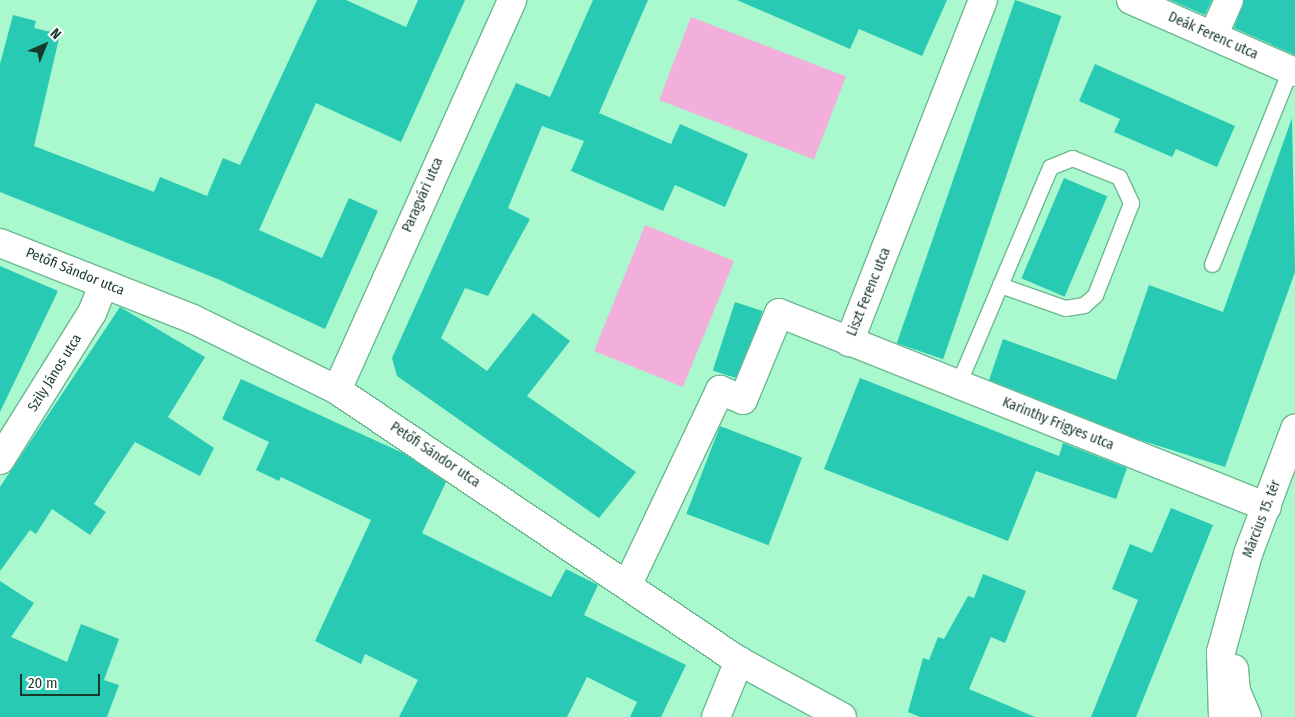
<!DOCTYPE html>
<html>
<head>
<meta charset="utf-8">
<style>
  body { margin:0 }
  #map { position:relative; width:1295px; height:717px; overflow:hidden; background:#aaf8ce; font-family:"Fira Sans Condensed",sans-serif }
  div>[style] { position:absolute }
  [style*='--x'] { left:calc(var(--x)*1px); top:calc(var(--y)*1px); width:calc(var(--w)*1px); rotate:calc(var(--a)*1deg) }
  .green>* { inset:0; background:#f3afdb; transform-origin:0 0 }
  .building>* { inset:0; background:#28cab4; transform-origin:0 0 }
  .roads { filter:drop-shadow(1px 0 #6cb891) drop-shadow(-1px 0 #6cb891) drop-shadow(0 1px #6cb891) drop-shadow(0 -1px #6cb891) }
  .lane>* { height:15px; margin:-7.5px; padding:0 7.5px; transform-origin:7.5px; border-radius:7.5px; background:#fff }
  .street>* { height:28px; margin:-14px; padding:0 14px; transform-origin:14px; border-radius:14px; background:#fff }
  .secondary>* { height:28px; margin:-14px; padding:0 14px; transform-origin:14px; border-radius:14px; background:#fff }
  span { translate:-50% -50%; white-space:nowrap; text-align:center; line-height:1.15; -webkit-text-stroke:5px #fff; paint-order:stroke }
  .street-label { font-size:14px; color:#193a2a }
  .north { position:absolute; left:20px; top:20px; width:50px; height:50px; -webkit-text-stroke:4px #fff; paint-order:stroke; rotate:44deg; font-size:14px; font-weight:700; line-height:20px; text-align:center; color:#193a2a }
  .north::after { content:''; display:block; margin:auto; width:18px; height:22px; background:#193a2a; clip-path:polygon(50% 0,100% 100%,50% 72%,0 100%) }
  .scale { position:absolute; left:20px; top:674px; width:80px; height:22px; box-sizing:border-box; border:2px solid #193a2a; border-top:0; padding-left:6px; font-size:15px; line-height:18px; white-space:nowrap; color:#193a2a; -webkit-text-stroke:4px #fff; paint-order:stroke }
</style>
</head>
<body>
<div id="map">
  <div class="green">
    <i style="left:691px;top:17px;width:166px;height:89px;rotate:21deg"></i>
    <i style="left:645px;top:225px;width:96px;height:136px;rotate:22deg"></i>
  </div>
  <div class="building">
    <i style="clip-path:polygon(317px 0,346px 0,406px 27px,418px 0,465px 0,401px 142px,316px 103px,259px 230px,322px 258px,349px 198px,378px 211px,325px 329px,220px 280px,0 192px,0 64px,13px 15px,36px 21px,34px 28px,60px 34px,34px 146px,154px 192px,160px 177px,207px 196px,223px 158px,240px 165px)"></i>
    <i style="clip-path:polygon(593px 0,648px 0,599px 113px,671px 144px,680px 124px,748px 154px,725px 207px,675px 185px,663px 211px,571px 171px,584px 141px,542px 126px,508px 208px,530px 219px,488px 296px,465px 288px,441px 338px,487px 371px,533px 313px,570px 341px,527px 396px,636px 472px,599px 518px,397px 376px,392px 358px,516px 83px,550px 97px)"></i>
    <i style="clip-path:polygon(737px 0,947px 0,922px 56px,859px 29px,850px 49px)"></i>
    <i style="left:1015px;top:0;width:49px;height:363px;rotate:19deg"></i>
    <i style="clip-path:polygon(1170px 0,1212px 0,1205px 15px)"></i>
    <i style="clip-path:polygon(1244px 0,1295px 0,1295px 55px,1234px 28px)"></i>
    <i style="clip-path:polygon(1095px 64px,1235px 126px,1217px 167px,1176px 149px,1172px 157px,1114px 132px,1120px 119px,1079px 101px)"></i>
    <i style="clip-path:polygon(1292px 118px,1295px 272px,1225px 467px,1137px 439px,989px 380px,1003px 339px,1116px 380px,1149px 285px,1223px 312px)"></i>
    <i style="left:1064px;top:178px;width:47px;height:109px;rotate:23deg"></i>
    <i style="clip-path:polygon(0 266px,58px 291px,0 412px)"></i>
    <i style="left:735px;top:302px;width:29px;height:72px;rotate:18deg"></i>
    <i style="clip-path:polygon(120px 307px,205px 357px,168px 417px,214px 448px,200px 476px,135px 442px,94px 504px,106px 512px,90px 535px,52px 509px,36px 534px,30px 530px,0 571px,0 487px)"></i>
    <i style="clip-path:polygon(860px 378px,1059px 456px,1063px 443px,1127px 468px,1116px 499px,1036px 471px,1008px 541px,824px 469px)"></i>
    <i style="clip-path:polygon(241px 379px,405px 454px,446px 482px,422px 533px,551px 597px,566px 569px,598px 585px,584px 615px,686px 665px,661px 717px,630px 717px,637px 702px,587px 677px,567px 717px,399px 717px,418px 680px,365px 654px,361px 664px,315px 641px,371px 520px,281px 477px,279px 481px,256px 470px,269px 442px,222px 419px)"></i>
    <i style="left:720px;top:426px;width:88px;height:94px;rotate:21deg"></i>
    <i style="clip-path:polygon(1171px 508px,1213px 525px,1136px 717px,1091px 717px,1138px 600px,1112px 589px,1130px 544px,1152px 553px)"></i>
    <i style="clip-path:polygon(983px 574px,1026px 591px,1005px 643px,991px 637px,969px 689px,1035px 717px,920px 717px,908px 712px,923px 658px,929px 660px,938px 637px,944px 639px,968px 596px,974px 598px)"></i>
    <i style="clip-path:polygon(0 581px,34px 603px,11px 637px,67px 662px,81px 624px,119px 639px,104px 680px,119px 685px,107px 717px,0 717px)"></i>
  </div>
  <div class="roads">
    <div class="lane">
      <i style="--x:1212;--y:264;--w:209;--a:-68.1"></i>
      <i style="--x:958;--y:384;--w:108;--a:-67"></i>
      <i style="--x:1000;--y:285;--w:128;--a:-67"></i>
      <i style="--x:1050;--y:167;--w:24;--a:-22"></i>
      <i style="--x:1072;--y:158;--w:51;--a:22"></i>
      <i style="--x:1119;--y:177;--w:29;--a:65"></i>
      <i style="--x:1131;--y:203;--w:99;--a:111.4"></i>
      <i style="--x:1095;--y:295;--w:15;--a:138"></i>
      <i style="--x:1084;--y:305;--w:19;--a:171"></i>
      <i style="--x:1065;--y:308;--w:69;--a:-160.5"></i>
    </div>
    <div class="street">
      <i style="--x:1131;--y:0;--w:179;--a:23.7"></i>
      <i style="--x:1213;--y:36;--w:39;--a:-66"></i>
      <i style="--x:849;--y:342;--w:367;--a:-68.6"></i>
      <i style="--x:0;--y:460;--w:173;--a:-58"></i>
      <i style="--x:92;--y:313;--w:31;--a:-68"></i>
      <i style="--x:628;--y:584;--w:215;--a:-64.6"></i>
      <i style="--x:720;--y:390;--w:25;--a:23"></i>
      <i style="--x:743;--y:400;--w:94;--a:-67.5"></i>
      <i style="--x:779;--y:313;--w:525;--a:21.68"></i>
      <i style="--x:1234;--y:669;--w:22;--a:85"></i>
      <i style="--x:1236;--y:691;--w:28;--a:67"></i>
      <i style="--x:716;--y:717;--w:61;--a:-67.7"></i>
      <i style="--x:1223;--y:717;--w:65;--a:-91.8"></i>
      <i style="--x:1221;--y:652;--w:102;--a:-74.6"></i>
      <i style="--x:1248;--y:554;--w:134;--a:-69.4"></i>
    </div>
    <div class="secondary">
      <i style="--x:0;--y:243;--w:207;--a:21.5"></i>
      <i style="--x:193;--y:319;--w:161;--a:26.2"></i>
      <i style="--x:337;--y:390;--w:485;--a:34"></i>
      <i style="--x:739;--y:661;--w:117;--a:28.5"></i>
      <i style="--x:337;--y:390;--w:427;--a:-65.8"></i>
    </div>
  </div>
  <div class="street-label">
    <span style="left:1213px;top:36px;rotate:24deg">Deák Ferenc utca</span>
    <span style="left:423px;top:195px;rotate:-66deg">Paragvári utca</span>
    <span style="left:75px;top:272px;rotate:22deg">Petőfi Sándor utca</span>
    <span style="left:869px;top:292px;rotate:-68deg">Liszt Ferenc utca</span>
    <span style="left:55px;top:373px;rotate:-58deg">Szily János utca</span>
    <span style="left:1058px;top:424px;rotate:22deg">Karinthy Frigyes utca</span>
    <span style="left:435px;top:455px;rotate:34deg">Petőfi Sándor utca</span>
    <span style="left:1262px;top:519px;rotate:-69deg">Március 15. tér</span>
  </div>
  <div class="north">N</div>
  <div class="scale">20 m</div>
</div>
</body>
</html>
